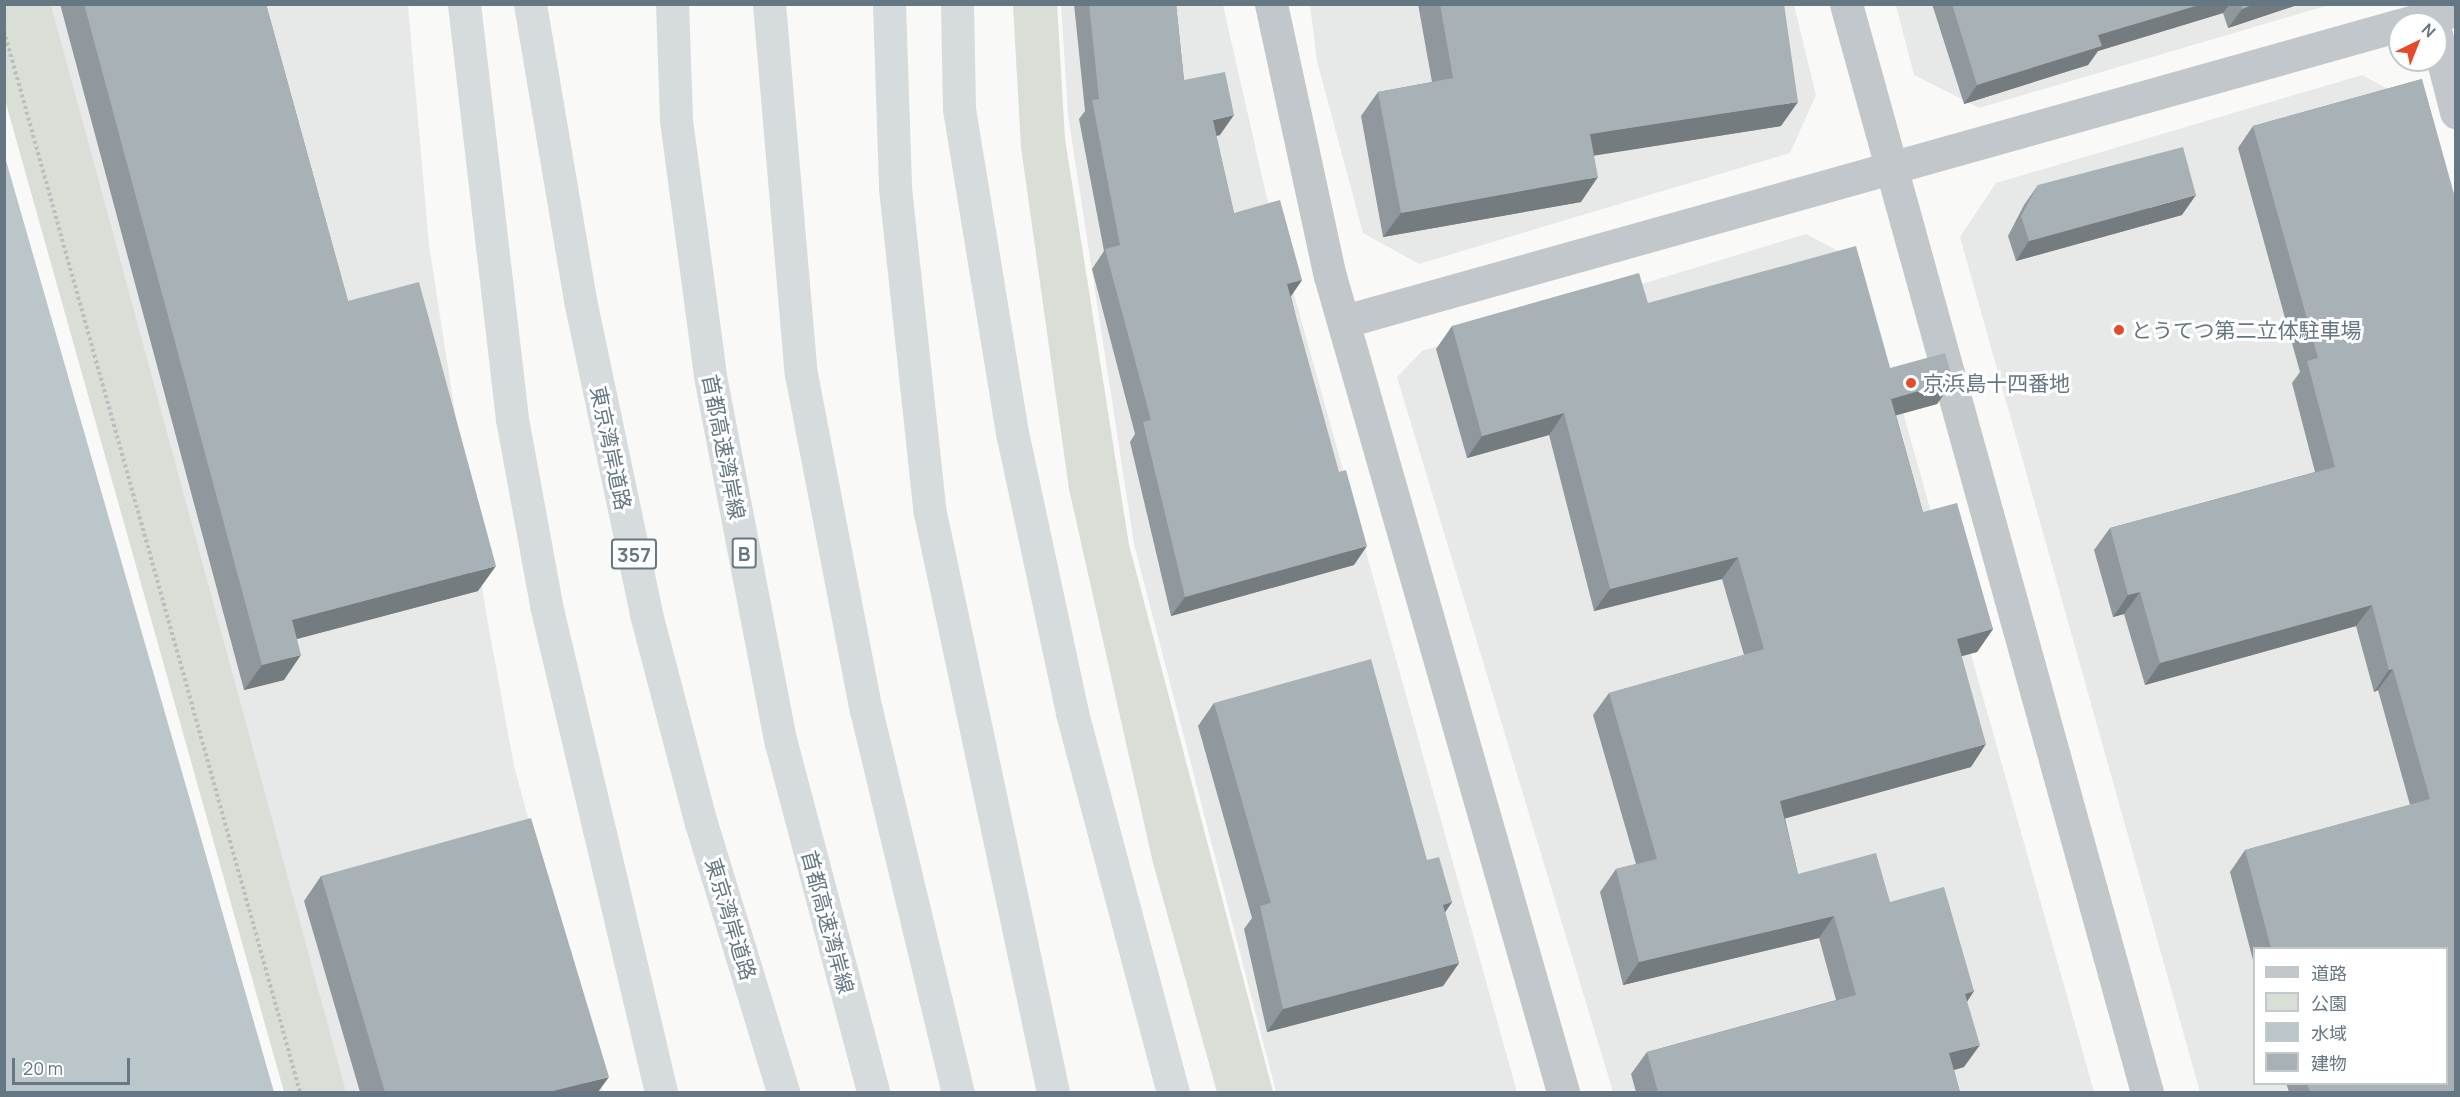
<!DOCTYPE html>
<html>
<head>
<meta charset="utf-8">
<style>
  body { margin:0 }
  #map { position:relative; width:2460px; height:1097px; overflow:hidden; background:#f9f9f7; font-family:Manrope,"Noto Sans JP",sans-serif }
  div>[style] { position:absolute }
  [style*='--x'] { left:calc(var(--x)*1px); top:calc(var(--y)*1px); width:calc(var(--w)*1px); rotate:calc(var(--a)*1deg) }
  .built>* { inset:0; background:#e7e9e8 }
  .green>* { inset:0; background:#d9ded6 }
  .water>* { inset:0; background:#bac6ca }
  .path>* { height:4px; margin-top:-2px; transform-origin:0; background:repeating-linear-gradient(90deg,#babec1 0 3px,transparent 0 6px) }
  .minor>* { height:33px; margin:-16.5px; padding:0 16.5px; transform-origin:16.5px; border-radius:16.5px; background:#c2c7cb }
  .highway>* { height:33px; margin:-16.5px; padding:0 16.5px; transform-origin:16.5px; border-radius:16.5px; background:#d6dbde }
  .wall>* { inset:0; background:#90989d }
  .shaded-wall>* { inset:0; background:#757c7f }
  .building>* { inset:0; background:#a7b1b6 }
  .dots>* { width:16px; height:16px; translate:-50% -50%; box-sizing:border-box; border:3px solid #fff; border-radius:50% }
  span { translate:-50% -50%; white-space:nowrap; text-align:center; line-height:1.15; -webkit-text-stroke:6px #fff; paint-order:stroke }
  .shield-label span { padding:2px 4px; background:#fff; border:2px solid; border-radius:4px; -webkit-text-stroke-width:0 }
  .shield-label { font-size:20px; color:#647782; font-weight:700 }
  .poi-label { font-size:21px; color:#647782 }
  .left { translate:0 -50%; text-align:left }
  .street-label { font-size:21px; color:#647782 }
  .frame { position:absolute; inset:0; border:6px solid #647782; pointer-events:none }
  .legend { position:absolute; left:2253px; top:947px; width:195px; height:138px; box-sizing:border-box; background:#fff; border:2px solid #c1c9cd; margin:0; padding:8px 10px; list-style:none; font-size:18px; color:#647782 }
  .legend li { display:flex; align-items:center; gap:12px; height:30px }
  .legend b { width:30px; border:2px solid #c1c9cd }
  .north { position:absolute; left:2388px; top:12px; width:60px; height:60px; box-sizing:border-box; background:#fff; border:2px solid #c1c9cd; border-radius:50%; rotate:43deg; font-size:16px; font-weight:700; line-height:24px; text-align:center; color:#647782 }
  .north::after { content:''; display:block; margin:auto; width:21px; height:27px; background:#e54a2b; clip-path:polygon(50% 0,100% 100%,50% 72%,0 100%) }
  .scale { position:absolute; left:12px; top:1058px; width:118px; height:27px; box-sizing:border-box; border:3px solid #647782; border-top:0; padding-left:8px; font-size:18px; line-height:21px; white-space:nowrap; color:#647782; -webkit-text-stroke:4px #fff; paint-order:stroke }
</style>
</head>
<body>
<div id="map">
  <div class="built">
    <i style="clip-path:polygon(51px 5px,408px 5px,429px 245px,486px 612px,514px 766px,603px 1092px,339px 1092px)"></i>
    <i style="clip-path:polygon(1061px 5px,1223px 5px,1266px 194px,1517px 1092px,1276px 1092px,1134px 544px,1068px 115px)"></i>
    <i style="clip-path:polygon(1310px 5px,1794px 5px,1816px 95px,1790px 153px,1419px 264px,1363px 233px,1317px 61px)"></i>
    <i style="clip-path:polygon(1896px 5px,2329px 5px,1979px 108px,1914px 75px)"></i>
    <i style="clip-path:polygon(evenodd,2362px 75px,2414px 103px,2456px 249px,2455px 1092px,2200px 1092px,1960px 237px,1996px 183px,2362px 75px,2254px 948px,2446px 948px,2446px 1084px,2254px 1084px,2254px 948px)"></i>
    <i style="clip-path:polygon(1806px 234px,1861px 263px,2094px 1092px,1613px 1092px,1397px 377px,1422px 351px)"></i>
  </div>
  <div class="green">
    <i style="clip-path:polygon(4px 5px,51px 5px,346px 1092px,284px 1092px,5px 100px)"></i>
    <i style="clip-path:polygon(1013px 5px,1057px 5px,1065px 139px,1129px 545px,1273px 1092px,1217px 1092px,1153px 863px,1069px 489px,1021px 147px)"></i>
  </div>
  <div class="water">
    <i style="clip-path:polygon(4px 157px,5px 157px,274px 1092px,5px 1092px)"></i>
  </div>
  <div class="path">
    <i style="--x:4;--y:31;--w:1102;--a:74.41"></i>
  </div>
  <div class="minor">
    <i style="--x:1271;--y:4;--w:278;--a:77.8"></i>
    <i style="--x:1330;--y:276;--w:849;--a:74.06"></i>
    <i style="--x:1846;--y:4;--w:1129;--a:74.54"></i>
    <i style="--x:2404;--y:24;--w:54;--a:-15.1"></i>
    <i style="--x:2436;--y:34;--w:81;--a:75.6"></i>
    <i style="--x:1345;--y:321;--w:1096;--a:-15.67"></i>
  </div>
  <div class="highway">
    <i style="--x:464;--y:4;--w:418;--a:83.4"></i>
    <i style="--x:512;--y:419;--w:189;--a:79.6"></i>
    <i style="--x:546;--y:605;--w:500;--a:76.71"></i>
    <i style="--x:530;--y:4;--w:300;--a:80.4"></i>
    <i style="--x:580;--y:300;--w:321;--a:78.1"></i>
    <i style="--x:646;--y:614;--w:216;--a:75.3"></i>
    <i style="--x:701;--y:823;--w:281;--a:73"></i>
    <i style="--x:672;--y:4;--w:116;--a:88"></i>
    <i style="--x:676;--y:120;--w:258;--a:82.4"></i>
    <i style="--x:710;--y:376;--w:374;--a:79.1"></i>
    <i style="--x:781;--y:743;--w:361;--a:75.2"></i>
    <i style="--x:769;--y:4;--w:371;--a:85.1"></i>
    <i style="--x:801;--y:374;--w:342;--a:79.1"></i>
    <i style="--x:866;--y:710;--w:393;--a:76.5"></i>
    <i style="--x:889;--y:4;--w:184;--a:88.1"></i>
    <i style="--x:895;--y:188;--w:327;--a:83.9"></i>
    <i style="--x:930;--y:513;--w:592;--a:78.01"></i>
    <i style="--x:957;--y:4;--w:105;--a:88.9"></i>
    <i style="--x:959;--y:109;--w:332;--a:80.7"></i>
    <i style="--x:1013;--y:437;--w:282;--a:77.9"></i>
    <i style="--x:1072;--y:713;--w:392;--a:75.1"></i>
  </div>
  <div class="wall">
    <i style="clip-path:polygon(60px 4px,266px 4px,348px 301px,478px 591px,297px 639px,284px 680px,244px 690px)"></i>
    <i style="clip-path:polygon(1074px 4px,1176px 4px,1184px 80px,1220px 135px,1216px 136px,1234px 213px,1302px 280px,1291px 296px,1354px 565px,1171px 616px,1130px 442px,1135px 434px,1092px 269px,1104px 251px,1079px 119px,1085px 111px)"></i>
    <i style="clip-path:polygon(1418px 4px,1784px 4px,1781px 126px,1594px 155px,1581px 202px,1383px 237px,1361px 116px,1378px 92px,1432px 82px)"></i>
    <i style="clip-path:polygon(1932px 4px,2300px 4px,2228px 28px,2223px 13px,2098px 51px,2088px 65px,1964px 104px)"></i>
    <i style="clip-path:polygon(2422px 79px,2456px 1092px,2289px 1092px,2286px 1083px,2446px 1083px,2446px 948px,2254px 948px,2254px 964px,2230px 872px,2245px 850px,2410px 805px,2378px 690px,2374px 692px,2356px 626px,2145px 685px,2124px 614px,2113px 617px,2094px 550px,2110px 528px,2315px 472px,2292px 383px,2300px 372px,2238px 148px,2253px 126px)"></i>
    <i style="clip-path:polygon(2038px 185px,2182px 215px,2016px 261px,2008px 236px,2024px 205px)"></i>
    <i style="clip-path:polygon(1648px 303px,1890px 368px,1953px 381px,1937px 404px,1896px 415px,1923px 512px,1993px 629px,1977px 652px,1961px 656px,1971px 767px,1785px 818px,1798px 874px,1890px 902px,1974px 991px,1967px 1001px,1964px 1067px,1954px 1070px,1960px 1092px,1636px 1092px,1631px 1074px,1647px 1052px,1836px 1000px,1819px 938px,1623px 985px,1600px 892px,1616px 869px,1636px 864px,1593px 715px,1609px 693px,1744px 655px,1722px 579px,1594px 611px,1549px 435px,1467px 458px,1436px 349px,1452px 326px)"></i>
    <i style="clip-path:polygon(1214px 703px,1427px 860px,1452px 902px,1445px 912px,1459px 963px,1443px 986px,1267px 1032px,1244px 929px,1252px 918px,1198px 726px)"></i>
    <i style="clip-path:polygon(321px 876px,598px 1092px,360px 1092px,304px 901px)"></i>
  </div>
  <div class="shaded-wall">
    <i style="clip-path:polygon(2202px 4px,2230px 4px,2223px 13px,2098px 51px,2088px 65px,1964px 104px,1977px 85px,2098px 35px)"></i>
    <i style="clip-path:polygon(2254px 4px,2300px 4px,2228px 28px,2242px 9px)"></i>
    <i style="clip-path:polygon(1798px 102px,1781px 126px,1573px 159px,1590px 134px)"></i>
    <i style="clip-path:polygon(1234px 115px,1220px 135px,1199px 139px,1213px 120px)"></i>
    <i style="clip-path:polygon(1598px 177px,1581px 202px,1383px 237px,1401px 213px)"></i>
    <i style="clip-path:polygon(2196px 195px,2182px 215px,2016px 261px,2029px 241px)"></i>
    <i style="clip-path:polygon(1302px 280px,1289px 299px,1287px 284px)"></i>
    <i style="clip-path:polygon(1953px 381px,1937px 404px,1876px 421px,1891px 399px)"></i>
    <i style="clip-path:polygon(1564px 413px,1549px 435px,1467px 458px,1482px 436px)"></i>
    <i style="clip-path:polygon(1367px 546px,1354px 565px,1171px 616px,1185px 597px)"></i>
    <i style="clip-path:polygon(1738px 557px,1722px 579px,1594px 611px,1610px 589px)"></i>
    <i style="clip-path:polygon(496px 566px,478px 591px,274px 645px,292px 620px)"></i>
    <i style="clip-path:polygon(2140px 592px,2124px 614px,2113px 617px,2128px 595px)"></i>
    <i style="clip-path:polygon(2372px 605px,2356px 626px,2145px 685px,2160px 663px)"></i>
    <i style="clip-path:polygon(1993px 629px,1977px 652px,1941px 662px,1957px 639px)"></i>
    <i style="clip-path:polygon(301px 655px,284px 680px,244px 690px,262px 665px)"></i>
    <i style="clip-path:polygon(2393px 669px,2378px 690px,2374px 692px,2389px 670px)"></i>
    <i style="clip-path:polygon(1986px 744px,1971px 767px,1765px 824px,1780px 801px)"></i>
    <i style="clip-path:polygon(1452px 902px,1436px 926px,1443px 905px)"></i>
    <i style="clip-path:polygon(1834px 916px,1819px 938px,1623px 985px,1639px 962px)"></i>
    <i style="clip-path:polygon(1459px 963px,1443px 986px,1267px 1032px,1283px 1009px)"></i>
    <i style="clip-path:polygon(1974px 991px,1959px 1014px,1965px 994px)"></i>
    <i style="clip-path:polygon(1980px 1045px,1964px 1067px,1933px 1076px,1949px 1053px)"></i>
    <i style="clip-path:polygon(609px 1077px,598px 1092px,549px 1092px)"></i>
  </div>
  <div class="building">
    <i style="clip-path:polygon(84px 4px,266px 4px,348px 301px,419px 282px,496px 566px,292px 620px,301px 655px,262px 665px)"></i>
    <i style="clip-path:polygon(1089px 4px,1176px 4px,1184px 80px,1225px 72px,1234px 115px,1213px 120px,1234px 213px,1280px 200px,1302px 280px,1287px 284px,1339px 472px,1346px 470px,1367px 546px,1185px 597px,1143px 422px,1151px 420px,1105px 249px,1120px 245px,1092px 100px,1099px 99px)"></i>
    <i style="clip-path:polygon(1440px 4px,1784px 4px,1798px 102px,1590px 134px,1598px 177px,1401px 213px,1378px 92px,1453px 78px)"></i>
    <i style="clip-path:polygon(1952px 4px,2202px 4px,2098px 35px,2102px 46px,1977px 85px)"></i>
    <i style="clip-path:polygon(2241px 4px,2254px 4px,2242px 9px)"></i>
    <i style="clip-path:polygon(2422px 79px,2456px 201px,2456px 1092px,2310px 1092px,2307px 1083px,2446px 1083px,2446px 948px,2271px 948px,2245px 850px,2430px 799px,2393px 669px,2389px 670px,2372px 605px,2160px 663px,2140px 592px,2128px 595px,2110px 528px,2335px 467px,2307px 361px,2318px 358px,2253px 126px)"></i>
    <i style="clip-path:polygon(2183px 147px,2196px 195px,2029px 241px,2021px 216px,2038px 185px)"></i>
    <i style="clip-path:polygon(1856px 246px,1890px 368px,1945px 353px,1953px 381px,1891px 399px,1923px 512px,1957px 503px,1993px 629px,1957px 639px,1986px 744px,1780px 801px,1798px 874px,1876px 853px,1890px 902px,1944px 887px,1974px 991px,1965px 994px,1980px 1045px,1949px 1053px,1960px 1092px,1658px 1092px,1647px 1052px,1856px 995px,1834px 916px,1639px 962px,1616px 869px,1657px 859px,1609px 693px,1764px 649px,1738px 557px,1610px 589px,1564px 413px,1482px 436px,1452px 326px,1639px 273px,1648px 303px)"></i>
    <i style="clip-path:polygon(1371px 659px,1427px 860px,1439px 857px,1452px 902px,1443px 905px,1459px 963px,1283px 1009px,1260px 906px,1271px 903px,1214px 703px)"></i>
    <i style="clip-path:polygon(531px 818px,609px 1077px,549px 1092px,385px 1092px,321px 876px)"></i>
  </div>
  <div class="dots">
    <i style="left:2119px;top:330px;background:#e54a2b"></i>
    <i style="left:1911px;top:383px;background:#e54a2b"></i>
  </div>
  <div class="shield-label">
    <span style="left:744px;top:553px">B</span>
    <span style="left:634px;top:554px">357</span>
  </div>
  <div class="poi-label">
    <span class="left" style="left:2131px;top:330px">とうてつ第二立体駐車場</span>
    <span class="left" style="left:1923px;top:383px">京浜島十四番地</span>
  </div>
  <div class="street-label">
    <span style="left:724px;top:447px;rotate:79deg">首都高速湾岸線</span>
    <span style="left:611px;top:448px;rotate:78deg">東京湾岸道路</span>
    <span style="left:731px;top:919px;rotate:73deg">東京湾岸道路</span>
    <span style="left:828px;top:922px;rotate:75deg">首都高速湾岸線</span>
  </div>
  <div class="frame"></div>
  <ul class="legend">
  <li><b style="height:8px;background:#c2c7cb"></b>道路</li>
  <li><b style="height:16px;background:#d9ded6"></b>公園</li>
  <li><b style="height:16px;background:#bac6ca"></b>水域</li>
  <li><b style="height:16px;background:#a7b1b6"></b>建物</li>
  </ul>
  <div class="north">N</div>
  <div class="scale">20 m</div>
</div>
</body>
</html>
